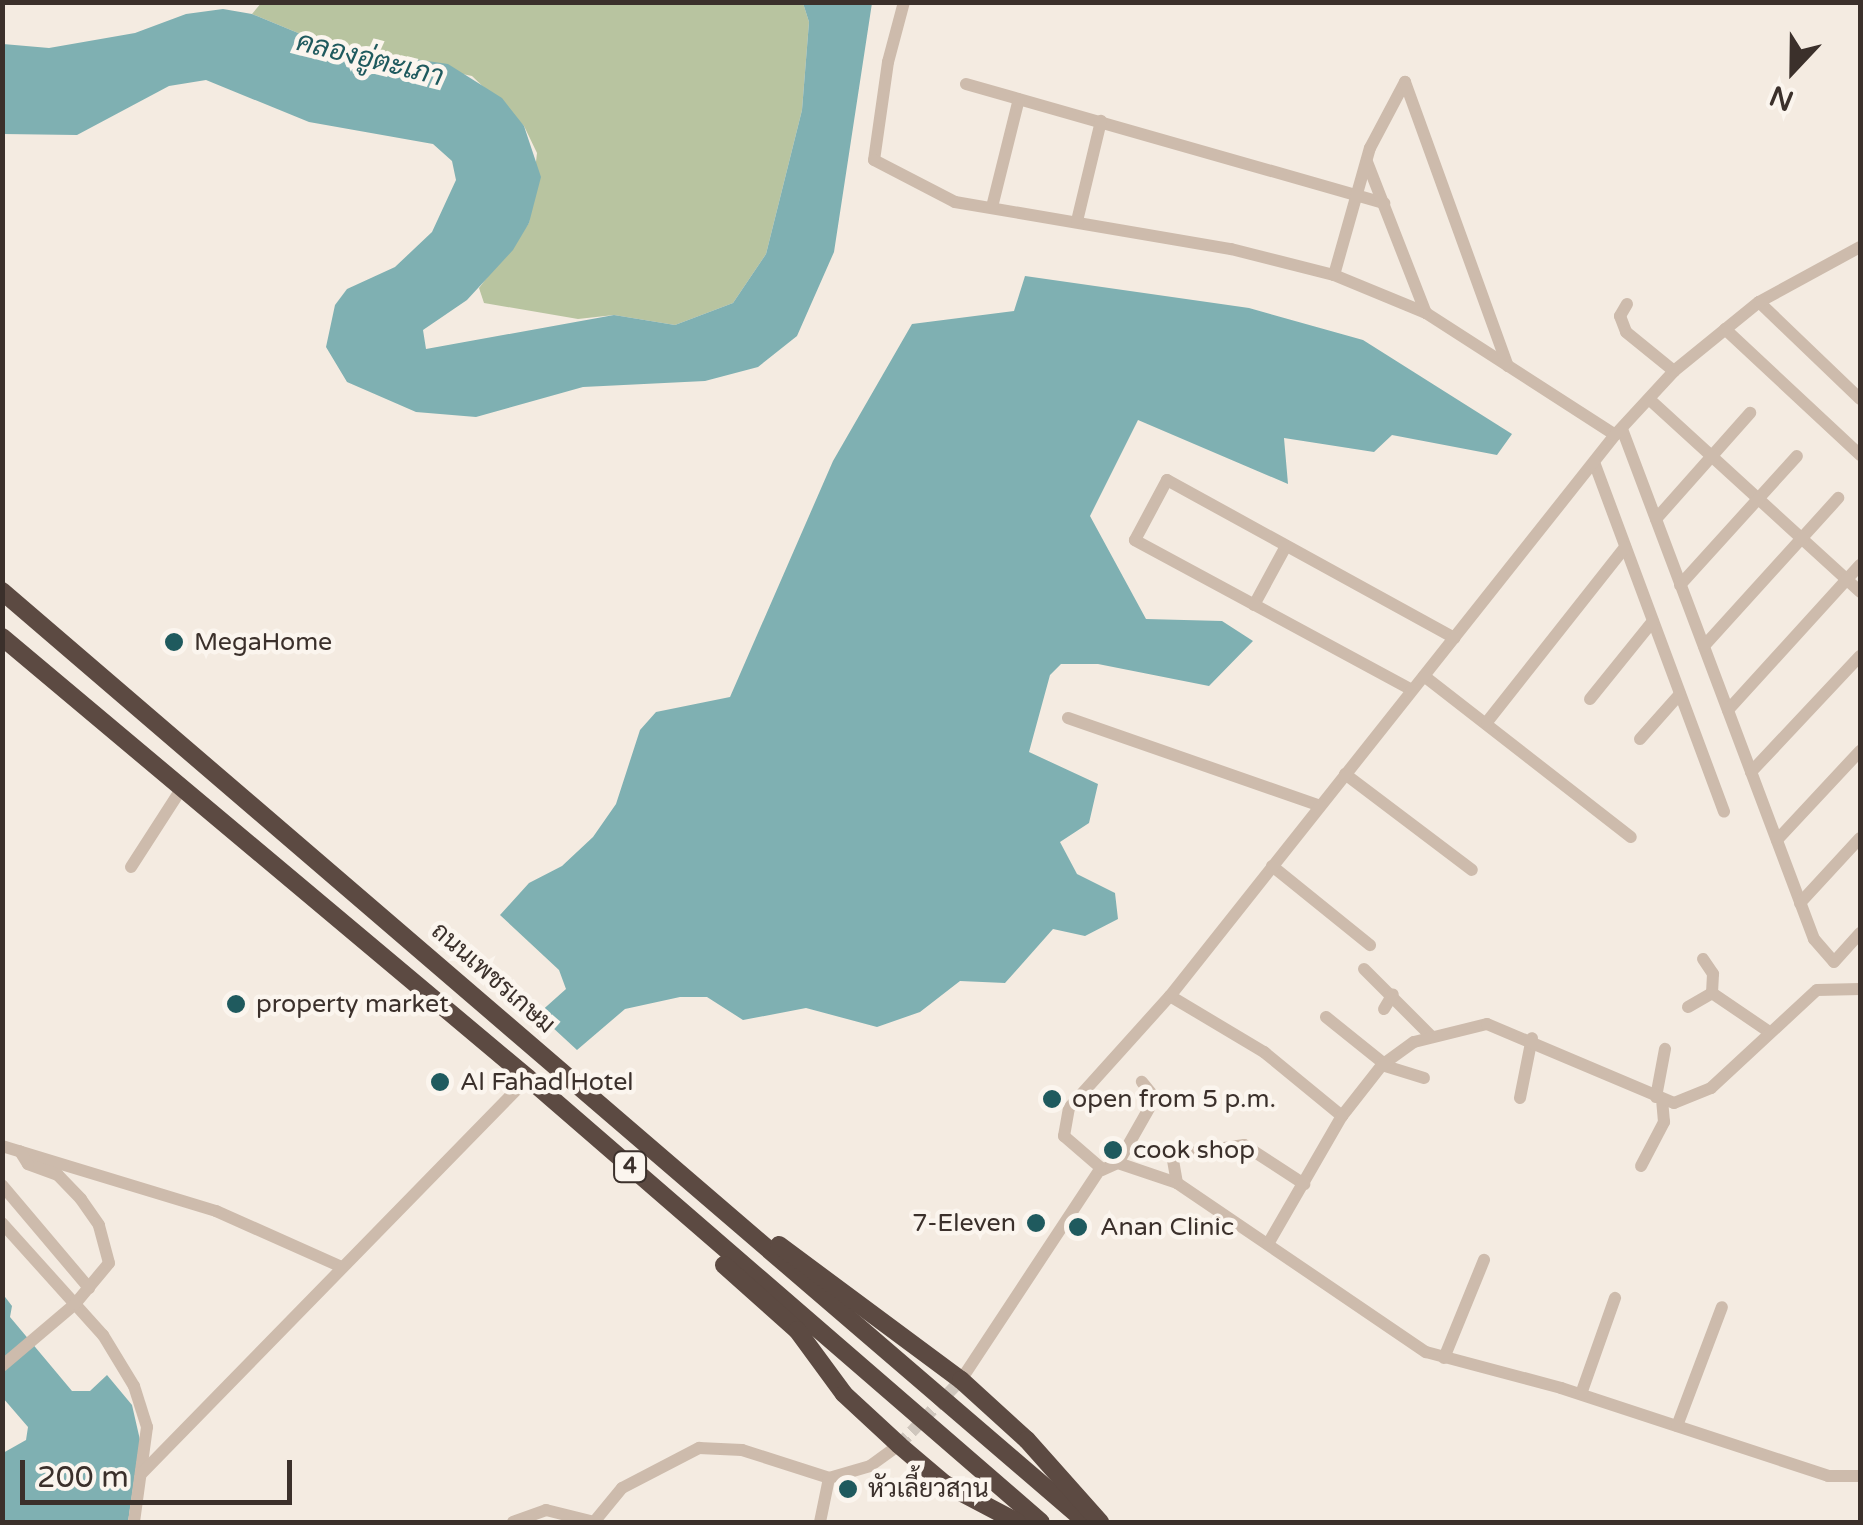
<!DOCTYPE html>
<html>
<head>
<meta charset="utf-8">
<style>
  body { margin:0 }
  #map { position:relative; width:1863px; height:1525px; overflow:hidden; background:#f4ebe1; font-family:"Varela Round",Sarabun,sans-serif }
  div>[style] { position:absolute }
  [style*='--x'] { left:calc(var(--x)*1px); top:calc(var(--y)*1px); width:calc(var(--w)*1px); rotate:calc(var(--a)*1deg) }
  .green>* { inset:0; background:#b8c4a0 }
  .water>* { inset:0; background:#7fb0b2 }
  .minor-tunnel>* { height:12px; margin-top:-6px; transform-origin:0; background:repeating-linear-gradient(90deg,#cfc6bd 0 12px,transparent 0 18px) }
  .minor>* { height:12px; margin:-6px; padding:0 6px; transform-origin:6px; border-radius:6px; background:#cdbbac }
  .highway>* { height:18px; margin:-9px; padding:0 9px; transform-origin:9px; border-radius:9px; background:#5c4a42 }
  .dots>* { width:28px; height:28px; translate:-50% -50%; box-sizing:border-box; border:5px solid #fbf5ee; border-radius:50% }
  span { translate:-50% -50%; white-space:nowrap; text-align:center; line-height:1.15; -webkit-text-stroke:9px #fbf5ee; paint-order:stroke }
  .shield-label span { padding:2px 8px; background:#fbf5ee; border:2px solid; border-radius:8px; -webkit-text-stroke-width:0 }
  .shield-label { font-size:22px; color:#3b302b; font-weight:700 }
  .poi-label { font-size:25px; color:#3b302b }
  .left { translate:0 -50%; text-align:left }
  .right { translate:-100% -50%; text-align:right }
  .street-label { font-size:25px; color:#3b302b }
  .water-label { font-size:28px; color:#1f5a5e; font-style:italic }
  .frame { position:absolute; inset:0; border:5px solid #3b302b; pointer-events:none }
  .north { position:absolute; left:1743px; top:20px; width:100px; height:100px; -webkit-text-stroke:8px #fbf5ee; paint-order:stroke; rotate:202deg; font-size:28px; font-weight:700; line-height:40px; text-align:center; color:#3b302b }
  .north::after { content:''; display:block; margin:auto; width:35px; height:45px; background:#3b302b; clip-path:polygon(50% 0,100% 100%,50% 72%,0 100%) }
  .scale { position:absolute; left:20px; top:1460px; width:272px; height:45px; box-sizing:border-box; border:5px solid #3b302b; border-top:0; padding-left:12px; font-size:30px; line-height:35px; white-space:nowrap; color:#3b302b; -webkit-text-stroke:8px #fbf5ee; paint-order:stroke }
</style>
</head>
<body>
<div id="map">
  <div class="green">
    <i style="clip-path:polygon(262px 2px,803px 3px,809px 22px,802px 110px,766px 254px,733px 303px,675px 325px,614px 315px,578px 319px,484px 303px,479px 288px,529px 223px,537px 153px,524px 126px,472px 76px,332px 47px,252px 14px)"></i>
  </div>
  <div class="water">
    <i style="clip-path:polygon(803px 3px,872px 3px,834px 252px,797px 336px,758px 367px,705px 381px,583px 387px,476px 417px,416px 412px,347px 382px,326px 347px,335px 305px,347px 289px,395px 267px,432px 232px,456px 180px,452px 161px,433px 144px,309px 122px,206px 80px,169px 86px,77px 135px,3px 134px,3px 44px,49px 48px,135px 33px,186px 14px,223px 9px,252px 14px,332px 47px,448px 64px,502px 98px,524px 126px,541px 177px,529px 223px,513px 250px,467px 300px,423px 330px,426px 349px,614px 315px,675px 325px,733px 303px,766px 254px,802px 110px,809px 22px)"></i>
    <i style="clip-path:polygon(1025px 276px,1249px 308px,1363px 340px,1512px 434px,1497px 455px,1392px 435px,1374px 452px,1284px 438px,1288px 484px,1138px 420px,1090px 516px,1146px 619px,1222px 621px,1253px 641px,1209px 686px,1098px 664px,1061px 664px,1050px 675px,1029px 752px,1098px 784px,1089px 823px,1060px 842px,1077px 874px,1115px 893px,1118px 919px,1085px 936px,1053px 929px,1005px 983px,960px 981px,920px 1012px,877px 1027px,806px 1008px,743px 1020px,707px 997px,680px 997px,625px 1009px,577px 1050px,538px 1014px,566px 989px,559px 970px,500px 915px,529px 883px,562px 866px,593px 837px,616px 804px,640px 730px,656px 712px,730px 697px,833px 461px,912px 324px,1014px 311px)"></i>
    <i style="clip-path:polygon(2px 1293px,12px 1306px,10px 1317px,72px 1391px,90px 1391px,107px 1375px,132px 1405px,140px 1440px,128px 1522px,3px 1522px,3px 1453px,26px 1440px,28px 1427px,3px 1398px)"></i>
  </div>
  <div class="minor-tunnel">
    <i style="--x:899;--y:1445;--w:90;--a:-46.4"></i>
  </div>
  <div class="minor">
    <i style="--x:904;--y:2;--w:62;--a:104.9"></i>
    <i style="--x:888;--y:62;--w:99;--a:98.1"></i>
    <i style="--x:874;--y:160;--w:91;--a:27.4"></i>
    <i style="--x:955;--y:202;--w:280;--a:9.7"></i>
    <i style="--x:1231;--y:249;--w:106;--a:14.2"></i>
    <i style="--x:1334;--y:275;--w:100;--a:22.4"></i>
    <i style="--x:1426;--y:313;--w:225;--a:32.8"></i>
    <i style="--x:966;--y:84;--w:435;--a:15.9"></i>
    <i style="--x:1367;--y:162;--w:162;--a:68.7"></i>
    <i style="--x:992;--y:207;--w:111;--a:-76"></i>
    <i style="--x:1077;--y:221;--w:103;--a:-76.5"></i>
    <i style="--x:1334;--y:275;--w:132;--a:-74.2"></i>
    <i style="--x:1370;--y:148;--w:75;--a:-62.1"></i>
    <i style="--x:1405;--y:82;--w:302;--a:70.1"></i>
    <i style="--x:1759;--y:302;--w:140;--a:43.8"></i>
    <i style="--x:1627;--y:304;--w:14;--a:120"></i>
    <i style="--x:1620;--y:316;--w:17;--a:69"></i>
    <i style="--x:1626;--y:332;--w:62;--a:39.1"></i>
    <i style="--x:1725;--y:329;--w:185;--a:43"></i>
    <i style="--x:1649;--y:399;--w:286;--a:42.4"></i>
    <i style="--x:1622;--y:429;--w:545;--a:69.37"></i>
    <i style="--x:1814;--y:939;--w:30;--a:49"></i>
    <i style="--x:1834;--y:962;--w:39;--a:-48"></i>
    <i style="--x:1594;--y:462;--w:373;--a:69.6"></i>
    <i style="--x:1656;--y:519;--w:142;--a:-48.4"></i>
    <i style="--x:1680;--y:585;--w:174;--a:-47.8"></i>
    <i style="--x:1254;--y:605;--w:67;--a:-61.5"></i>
    <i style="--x:1704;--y:646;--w:200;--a:-47.8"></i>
    <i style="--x:1424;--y:676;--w:262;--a:37.9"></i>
    <i style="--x:1412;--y:690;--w:315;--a:-151.6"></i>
    <i style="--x:1135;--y:540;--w:68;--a:-61.9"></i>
    <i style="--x:1167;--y:480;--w:328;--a:28.8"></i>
    <i style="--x:1590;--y:699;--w:100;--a:-51.1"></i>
    <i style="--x:1728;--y:710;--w:196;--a:-47.7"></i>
    <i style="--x:1068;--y:718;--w:267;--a:19.2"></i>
    <i style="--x:1487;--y:722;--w:223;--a:-51.7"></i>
    <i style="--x:1640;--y:739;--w:60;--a:-48.4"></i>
    <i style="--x:1751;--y:772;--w:159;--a:-46.8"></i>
    <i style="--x:1345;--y:774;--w:159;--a:37.1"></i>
    <i style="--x:1777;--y:840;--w:122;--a:-47"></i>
    <i style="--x:1272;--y:866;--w:126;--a:38.9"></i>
    <i style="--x:131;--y:867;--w:94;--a:-57.2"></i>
    <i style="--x:1800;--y:903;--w:88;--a:-47.3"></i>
    <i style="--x:1703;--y:959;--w:18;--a:56"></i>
    <i style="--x:1713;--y:974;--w:19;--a:93"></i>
    <i style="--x:1364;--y:969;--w:95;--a:45"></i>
    <i style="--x:1170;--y:996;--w:109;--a:30.8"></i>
    <i style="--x:1264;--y:1052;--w:101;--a:39.4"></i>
    <i style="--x:1688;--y:1007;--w:28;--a:-30"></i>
    <i style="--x:1712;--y:993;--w:68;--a:34.2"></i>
    <i style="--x:1384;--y:1009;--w:17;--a:-59"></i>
    <i style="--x:1326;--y:1017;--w:78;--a:38.8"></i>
    <i style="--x:1382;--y:1065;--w:44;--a:17.2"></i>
    <i style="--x:1656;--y:1097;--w:49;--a:-79.4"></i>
    <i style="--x:1520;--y:1098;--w:61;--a:-78.7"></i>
    <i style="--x:2;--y:1146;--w:224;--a:16.9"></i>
    <i style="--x:216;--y:1211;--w:138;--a:24"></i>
    <i style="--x:1118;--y:1163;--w:75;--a:-60.4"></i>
    <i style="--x:1155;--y:1098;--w:21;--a:-129"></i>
    <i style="--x:1641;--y:1166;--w:50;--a:-62.4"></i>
    <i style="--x:1664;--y:1122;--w:23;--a:-95"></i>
    <i style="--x:1102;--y:1170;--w:17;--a:-24"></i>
    <i style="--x:1118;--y:1163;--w:62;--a:18.7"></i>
    <i style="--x:1177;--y:1183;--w:301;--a:34.2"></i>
    <i style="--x:1426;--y:1352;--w:140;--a:14.9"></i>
    <i style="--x:1561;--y:1388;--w:281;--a:18.2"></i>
    <i style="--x:1828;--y:1476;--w:32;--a:0"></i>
    <i style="--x:1177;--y:1183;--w:27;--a:-100"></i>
    <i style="--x:1172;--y:1156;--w:73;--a:-8.7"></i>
    <i style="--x:1244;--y:1145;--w:72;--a:33"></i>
    <i style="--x:2;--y:1185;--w:135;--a:49.8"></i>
    <i style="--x:2;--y:1223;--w:151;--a:48"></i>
    <i style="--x:103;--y:1335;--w:60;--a:58.7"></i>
    <i style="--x:134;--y:1386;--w:43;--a:72.4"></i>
    <i style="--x:147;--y:1427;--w:96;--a:97.8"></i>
    <i style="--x:1268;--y:1244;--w:148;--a:-60"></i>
    <i style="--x:1342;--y:1116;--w:65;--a:-51.9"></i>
    <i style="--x:1382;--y:1065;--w:39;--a:-36"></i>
    <i style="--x:1414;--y:1042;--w:75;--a:-13.9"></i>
    <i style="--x:1487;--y:1024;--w:203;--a:22.9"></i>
    <i style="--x:1674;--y:1103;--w:40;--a:-22"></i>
    <i style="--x:1711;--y:1088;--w:144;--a:-42.8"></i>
    <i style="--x:1817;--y:990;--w:43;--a:-1.3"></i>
    <i style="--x:1444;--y:1358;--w:106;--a:-67.8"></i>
    <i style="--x:2;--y:1366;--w:96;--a:-40.3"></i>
    <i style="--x:75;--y:1304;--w:53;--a:-50.3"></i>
    <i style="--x:109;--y:1263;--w:39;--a:-105"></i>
    <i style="--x:99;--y:1225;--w:32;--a:-125"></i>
    <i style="--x:81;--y:1199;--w:33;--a:-134"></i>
    <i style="--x:58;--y:1175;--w:32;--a:-160"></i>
    <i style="--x:28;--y:1164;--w:15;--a:-122"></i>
    <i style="--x:961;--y:1380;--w:254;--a:-56.6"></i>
    <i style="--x:1101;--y:1168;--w:49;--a:-139.1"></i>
    <i style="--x:1064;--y:1136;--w:28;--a:-80"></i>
    <i style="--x:1069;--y:1108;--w:151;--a:-48"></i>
    <i style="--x:1170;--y:996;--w:716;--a:-51.58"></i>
    <i style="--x:1615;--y:435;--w:87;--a:-47.3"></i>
    <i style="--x:1674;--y:371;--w:109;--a:-39.1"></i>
    <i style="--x:1759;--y:302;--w:115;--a:-28.6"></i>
    <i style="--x:1581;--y:1394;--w:102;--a:-70.5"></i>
    <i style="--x:1677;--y:1426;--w:127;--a:-69.3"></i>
    <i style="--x:141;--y:1474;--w:554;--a:-45.66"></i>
    <i style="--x:829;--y:1478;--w:43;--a:-16.3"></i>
    <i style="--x:870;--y:1466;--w:36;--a:-36"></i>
    <i style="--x:513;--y:1522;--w:35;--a:-20"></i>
    <i style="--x:546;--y:1510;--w:49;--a:14"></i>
    <i style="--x:594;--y:1522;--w:44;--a:-50.5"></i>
    <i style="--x:622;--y:1488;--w:87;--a:-27.5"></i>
    <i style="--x:699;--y:1448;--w:43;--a:2.7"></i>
    <i style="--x:742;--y:1450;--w:91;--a:17.8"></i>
    <i style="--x:820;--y:1522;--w:45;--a:-78.4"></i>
  </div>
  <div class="highway">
    <i style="--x:2;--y:591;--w:1429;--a:40.66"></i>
    <i style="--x:2;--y:637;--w:686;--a:39.98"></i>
    <i style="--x:528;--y:1078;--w:678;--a:40.88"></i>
    <i style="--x:779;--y:1245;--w:227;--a:36.6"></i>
    <i style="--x:961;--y:1380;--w:89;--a:42.3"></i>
    <i style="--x:1027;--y:1440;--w:110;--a:48.3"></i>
    <i style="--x:724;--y:1265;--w:98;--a:41.7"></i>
    <i style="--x:797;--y:1330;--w:79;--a:53.7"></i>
    <i style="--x:844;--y:1394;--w:75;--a:42.8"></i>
    <i style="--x:899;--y:1445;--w:60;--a:40.3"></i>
    <i style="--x:945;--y:1484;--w:81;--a:27.8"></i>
  </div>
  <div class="dots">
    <i style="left:174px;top:642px;background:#1f5a5e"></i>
    <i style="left:236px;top:1004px;background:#1f5a5e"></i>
    <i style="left:440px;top:1082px;background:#1f5a5e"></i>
    <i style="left:1052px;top:1099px;background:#1f5a5e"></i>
    <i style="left:1113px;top:1150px;background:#1f5a5e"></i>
    <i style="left:1036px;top:1223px;background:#1f5a5e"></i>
    <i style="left:1078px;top:1227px;background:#1f5a5e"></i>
    <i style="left:848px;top:1489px;background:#1f5a5e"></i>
  </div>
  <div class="shield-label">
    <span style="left:630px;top:1167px">4</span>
  </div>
  <div class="poi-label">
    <span class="left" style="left:194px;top:642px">MegaHome</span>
    <span class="left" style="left:256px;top:1004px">property market</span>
    <span class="left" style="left:460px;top:1082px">Al Fahad Hotel</span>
    <span class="left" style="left:1072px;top:1099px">open from 5 p.m.</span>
    <span class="left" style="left:1133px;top:1150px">cook shop</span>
    <span class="right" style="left:1016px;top:1223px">7-Eleven</span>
    <span class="left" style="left:1100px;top:1227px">Anan Clinic</span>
    <span class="left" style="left:868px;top:1489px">หัวเลี้ยวสาน</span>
  </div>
  <div class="street-label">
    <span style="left:493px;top:978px;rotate:41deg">ถนนเพชรเกษม</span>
  </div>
  <div class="water-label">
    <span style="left:370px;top:59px;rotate:14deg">คลองอู่ตะเภา</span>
  </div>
  <div class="frame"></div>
  <div class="north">N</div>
  <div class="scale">200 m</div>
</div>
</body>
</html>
